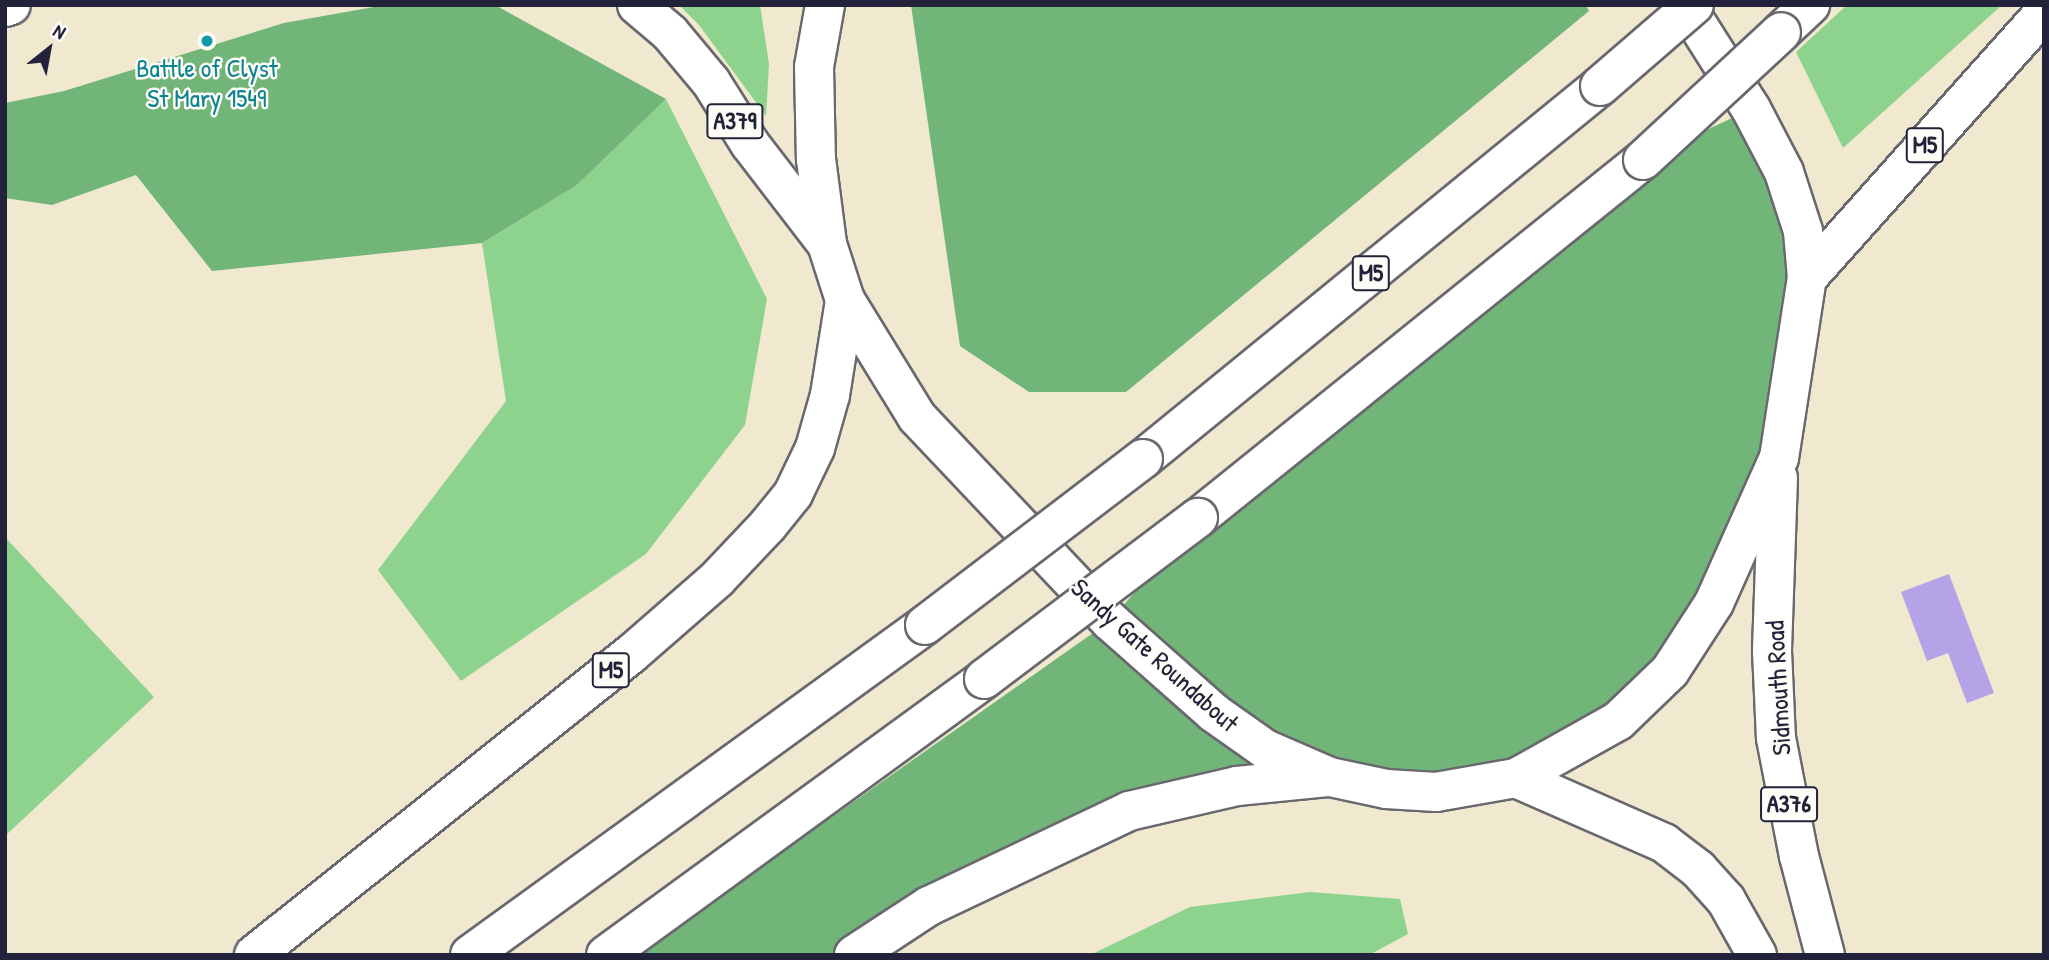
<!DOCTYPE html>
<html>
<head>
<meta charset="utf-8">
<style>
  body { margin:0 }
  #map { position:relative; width:2049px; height:960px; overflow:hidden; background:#f0e9d0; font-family:"Patrick Hand",sans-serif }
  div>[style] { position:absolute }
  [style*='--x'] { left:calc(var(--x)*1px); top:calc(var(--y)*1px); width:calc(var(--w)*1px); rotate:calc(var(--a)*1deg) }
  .green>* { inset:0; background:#8ed38d }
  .forest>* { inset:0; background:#72b578 }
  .building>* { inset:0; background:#b4a3e6 }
  .roads { filter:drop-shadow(2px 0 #6a686f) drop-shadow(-2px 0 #6a686f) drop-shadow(0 2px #6a686f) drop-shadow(0 -2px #6a686f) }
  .primary>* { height:38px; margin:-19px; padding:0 19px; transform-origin:19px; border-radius:19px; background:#fff }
  .highway>* { height:38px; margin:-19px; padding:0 19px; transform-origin:19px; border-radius:19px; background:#fff }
  .bridges { filter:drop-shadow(2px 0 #6a686f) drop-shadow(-2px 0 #6a686f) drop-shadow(0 2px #6a686f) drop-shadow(0 -2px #6a686f) }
  .highway-bridge>* { height:38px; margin:-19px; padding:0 19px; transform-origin:19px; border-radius:19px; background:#fff }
  .dots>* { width:19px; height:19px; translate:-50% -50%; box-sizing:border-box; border:4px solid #fdfcf7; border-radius:50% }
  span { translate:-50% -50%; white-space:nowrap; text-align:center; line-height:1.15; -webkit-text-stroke:5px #fdfcf7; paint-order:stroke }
  .shield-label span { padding:2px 5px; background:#fdfcf7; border:2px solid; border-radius:5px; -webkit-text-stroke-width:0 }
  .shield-label { font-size:24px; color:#22223b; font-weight:700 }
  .culture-label { font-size:26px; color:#0d838f }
  .street-label { font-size:26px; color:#22223b }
  .frame { position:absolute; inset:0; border:7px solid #22223b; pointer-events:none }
  .north { position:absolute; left:14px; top:14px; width:70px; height:70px; -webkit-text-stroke:5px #fdfcf7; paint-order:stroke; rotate:31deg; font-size:19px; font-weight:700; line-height:28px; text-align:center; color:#22223b }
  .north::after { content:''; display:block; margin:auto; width:24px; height:32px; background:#22223b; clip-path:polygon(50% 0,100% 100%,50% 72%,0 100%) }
</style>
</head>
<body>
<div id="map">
  <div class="green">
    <i style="clip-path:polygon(679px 5px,760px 5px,769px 64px,766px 116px,699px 25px)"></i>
    <i style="clip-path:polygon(1847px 5px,2002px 5px,1843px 148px,1796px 52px)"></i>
    <i style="clip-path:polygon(666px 99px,767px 299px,745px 425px,646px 554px,461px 681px,378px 570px,506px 401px,482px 243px,577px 185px)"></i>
    <i style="clip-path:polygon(5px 537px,154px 697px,5px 836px)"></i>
    <i style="clip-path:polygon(1310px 892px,1400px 899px,1408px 934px,1369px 955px,1090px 955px,1190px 907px)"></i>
  </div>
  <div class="forest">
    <i style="clip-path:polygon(385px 5px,495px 5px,666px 99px,577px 185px,482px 243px,212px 271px,136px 175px,52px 205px,5px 198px,5px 103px,64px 91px,284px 23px)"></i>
    <i style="clip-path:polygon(911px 5px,1586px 5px,1589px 11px,1126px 392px,1029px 392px,960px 346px)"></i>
    <i style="clip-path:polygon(1751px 109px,1803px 231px,1779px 458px,1670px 671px,1516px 778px,1129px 811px,868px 955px,636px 955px,1110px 621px,1198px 518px,1643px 160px)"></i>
  </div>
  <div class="building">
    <i style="clip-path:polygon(1949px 574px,1994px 693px,1967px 703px,1948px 653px,1927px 661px,1901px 592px)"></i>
  </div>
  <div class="roads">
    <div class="primary">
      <i style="--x:637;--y:5;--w:43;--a:40.3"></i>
      <i style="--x:670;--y:33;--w:64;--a:50.1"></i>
      <i style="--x:711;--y:82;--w:73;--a:57.8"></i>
      <i style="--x:750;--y:144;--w:126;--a:52.4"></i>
      <i style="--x:5;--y:7;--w:6;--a:-18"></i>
    </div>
    <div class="highway">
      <i style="--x:825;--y:5;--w:63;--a:100.1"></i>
      <i style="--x:814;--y:67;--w:92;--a:88.8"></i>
      <i style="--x:816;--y:159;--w:86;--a:82.6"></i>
      <i style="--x:827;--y:244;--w:59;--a:72.2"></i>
      <i style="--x:845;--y:300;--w:137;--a:58.4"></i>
      <i style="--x:917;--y:417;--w:281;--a:46.6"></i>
      <i style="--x:1110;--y:621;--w:139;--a:41.5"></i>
      <i style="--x:1214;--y:713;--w:62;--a:35.2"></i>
      <i style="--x:1265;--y:749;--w:71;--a:23.3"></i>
      <i style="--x:1330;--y:777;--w:57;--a:12.1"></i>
      <i style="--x:1386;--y:789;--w:50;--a:3.4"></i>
      <i style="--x:1436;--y:792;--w:81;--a:-9.9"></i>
      <i style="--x:1516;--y:778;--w:117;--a:-29.2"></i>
      <i style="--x:1618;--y:721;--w:72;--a:-43.9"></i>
      <i style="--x:1670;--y:671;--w:81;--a:-57.1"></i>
      <i style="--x:1714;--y:603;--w:159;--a:-65.9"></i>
      <i style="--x:1779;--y:458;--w:182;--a:-81.2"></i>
      <i style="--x:1807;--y:278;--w:47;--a:-94.9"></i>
      <i style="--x:1803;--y:231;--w:62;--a:-107.9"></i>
      <i style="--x:1784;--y:172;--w:71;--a:-117.6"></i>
      <i style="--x:1751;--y:109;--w:123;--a:-122.4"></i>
      <i style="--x:1781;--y:32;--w:40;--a:-43"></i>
      <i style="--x:1807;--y:278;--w:356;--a:-48.2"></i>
      <i style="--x:1143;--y:459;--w:590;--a:-39.22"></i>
      <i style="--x:1778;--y:478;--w:173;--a:92"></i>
      <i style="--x:1772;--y:651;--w:87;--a:87.4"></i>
      <i style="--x:1776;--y:738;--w:120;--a:79"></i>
      <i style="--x:1799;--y:856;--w:102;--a:75.3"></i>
      <i style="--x:1198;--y:518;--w:571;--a:-38.82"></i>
      <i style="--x:1516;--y:778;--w:162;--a:23.7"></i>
      <i style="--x:1664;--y:843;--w:43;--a:37.4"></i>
      <i style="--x:1698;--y:869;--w:42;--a:47.9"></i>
      <i style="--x:1726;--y:900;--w:63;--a:60.6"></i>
      <i style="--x:254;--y:955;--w:481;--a:-38.6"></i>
      <i style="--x:630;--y:655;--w:116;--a:-41.1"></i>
      <i style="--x:717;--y:579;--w:74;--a:-46.6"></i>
      <i style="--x:768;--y:525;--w:40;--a:-51"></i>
      <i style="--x:793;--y:494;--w:51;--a:-64.4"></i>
      <i style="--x:815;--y:448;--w:55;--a:-74.2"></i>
      <i style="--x:830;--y:395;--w:96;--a:-81"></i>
      <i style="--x:470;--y:955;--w:562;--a:-35.95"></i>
      <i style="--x:606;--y:955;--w:468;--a:-36.1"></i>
      <i style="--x:854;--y:955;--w:90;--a:-33.2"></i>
      <i style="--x:929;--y:906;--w:221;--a:-25.4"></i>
      <i style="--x:1129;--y:811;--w:111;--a:-13"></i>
      <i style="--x:1237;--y:786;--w:91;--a:-5.6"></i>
    </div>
  </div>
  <div class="bridges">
    <div class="highway-bridge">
      <i style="--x:1600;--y:86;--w:124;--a:-40.8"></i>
      <i style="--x:1643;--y:160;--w:188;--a:-42.8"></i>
      <i style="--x:925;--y:625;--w:274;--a:-37.3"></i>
      <i style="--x:984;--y:679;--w:268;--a:-37"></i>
    </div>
  </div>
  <div class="dots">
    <i style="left:207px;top:41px;background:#0f9aa8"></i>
  </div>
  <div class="shield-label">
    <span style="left:735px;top:121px">A379</span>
    <span style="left:1925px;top:145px">M5</span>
    <span style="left:1371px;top:273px">M5</span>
    <span style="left:611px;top:670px">M5</span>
    <span style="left:1789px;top:804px">A376</span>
  </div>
  <div class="culture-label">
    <span style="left:207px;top:83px">Battle of Clyst<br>St Mary 1549</span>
  </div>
  <div class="street-label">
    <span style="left:1155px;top:655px;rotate:42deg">Sandy Gate Roundabout</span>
    <span style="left:1778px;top:688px;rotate:-93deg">Sidmouth Road</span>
  </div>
  <div class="frame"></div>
  <div class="north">N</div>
</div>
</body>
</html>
